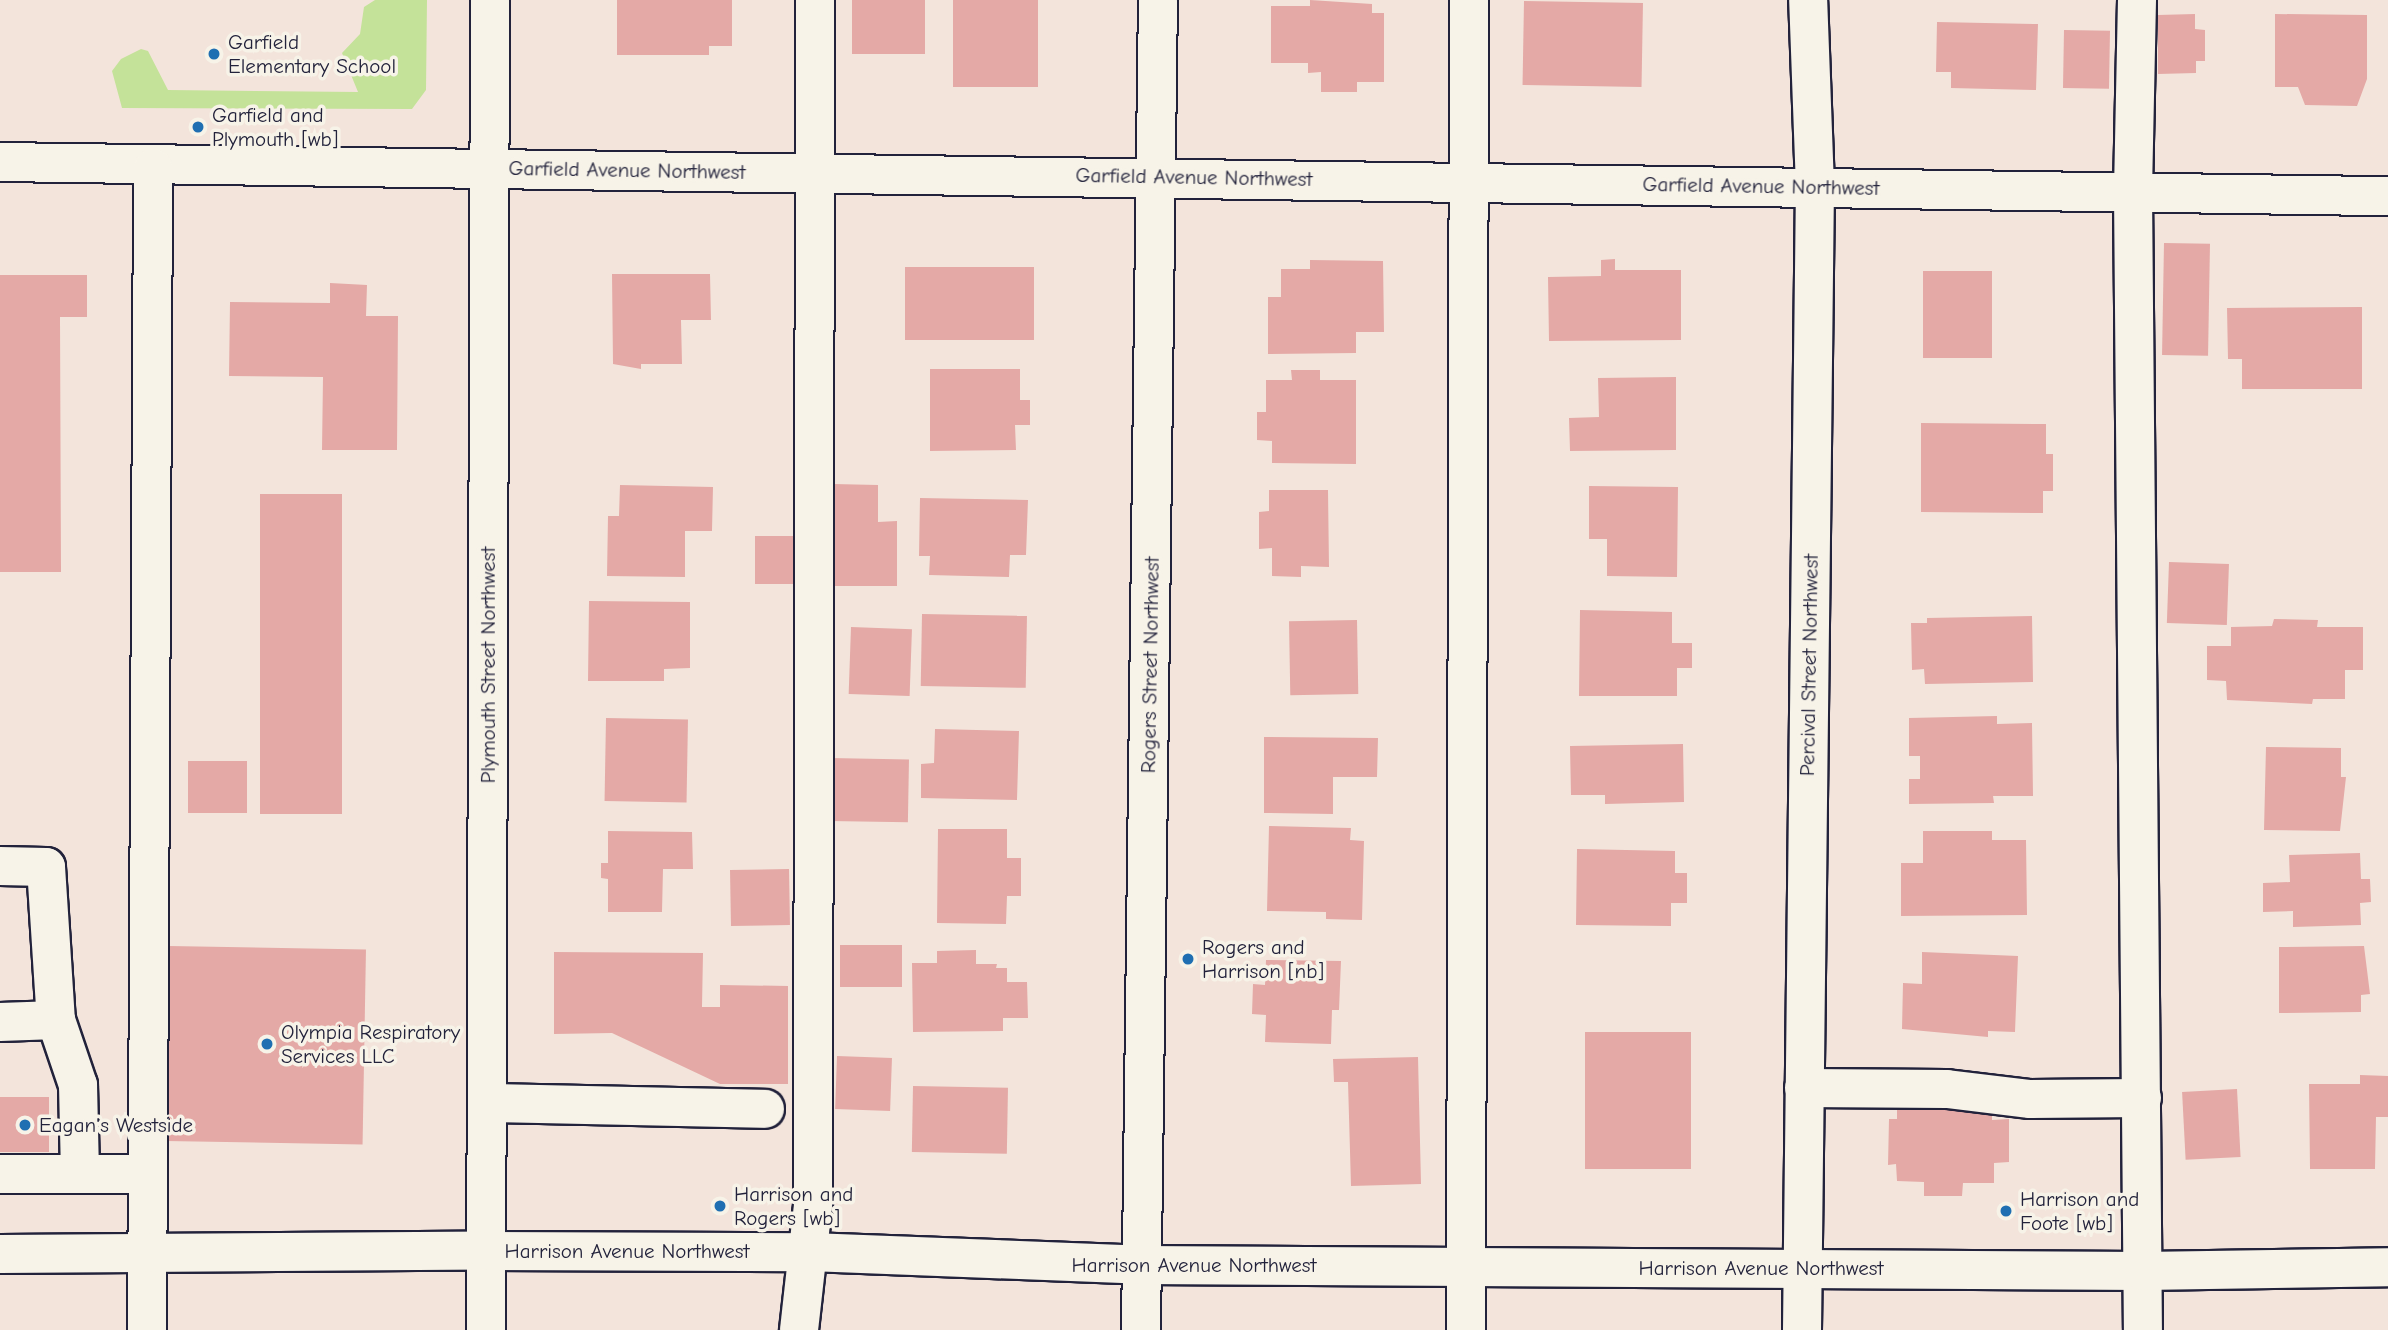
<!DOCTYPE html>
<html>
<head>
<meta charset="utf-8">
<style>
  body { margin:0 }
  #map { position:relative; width:2388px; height:1330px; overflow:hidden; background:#f3e4db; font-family:"Comic Neue",sans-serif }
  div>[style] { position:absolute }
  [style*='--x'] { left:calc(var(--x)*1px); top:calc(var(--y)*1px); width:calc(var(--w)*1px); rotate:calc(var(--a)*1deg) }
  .green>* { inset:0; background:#c4e299 }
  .building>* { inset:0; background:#e4a9a6; transform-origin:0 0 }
  .roads { filter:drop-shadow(2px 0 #22223b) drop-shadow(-2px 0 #22223b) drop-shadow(0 2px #22223b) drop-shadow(0 -2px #22223b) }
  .minor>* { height:38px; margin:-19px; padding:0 19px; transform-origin:19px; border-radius:19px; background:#f7f3e8 }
  .major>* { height:38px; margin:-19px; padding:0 19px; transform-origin:19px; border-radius:19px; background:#f7f3e8 }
  .dots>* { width:19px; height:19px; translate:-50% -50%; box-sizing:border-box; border:4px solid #f7f3e8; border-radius:50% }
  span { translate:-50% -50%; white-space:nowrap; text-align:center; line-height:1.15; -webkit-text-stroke:7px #f7f3e8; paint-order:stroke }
  .poi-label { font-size:21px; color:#22223b }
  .left { translate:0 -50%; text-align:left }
  .street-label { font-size:21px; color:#22223b }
</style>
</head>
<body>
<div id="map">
  <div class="green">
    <i style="clip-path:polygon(375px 0,427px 0,426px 90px,412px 109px,122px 108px,112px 71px,121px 59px,141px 49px,148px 51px,168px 90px,358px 92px,342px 53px,360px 34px,364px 7px)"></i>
  </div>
  <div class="building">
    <i style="clip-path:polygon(617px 0,732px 0,732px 46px,709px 46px,709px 55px,617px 55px)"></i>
    <i style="left:852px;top:0;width:73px;height:54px"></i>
    <i style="left:953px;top:0;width:85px;height:87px"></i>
    <i style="clip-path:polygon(1310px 0,1372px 4px,1372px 13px,1384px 13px,1384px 82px,1357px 82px,1357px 92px,1321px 92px,1321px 72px,1308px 73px,1308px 63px,1271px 63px,1271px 6px,1310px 6px)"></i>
    <i style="left:1524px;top:1px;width:119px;height:84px;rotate:1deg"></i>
    <i style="clip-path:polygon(2195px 14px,2195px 29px,2205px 30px,2205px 61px,2196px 61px,2196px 73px,2158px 74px,2158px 15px)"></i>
    <i style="clip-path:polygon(2275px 14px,2367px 15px,2367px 79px,2357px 106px,2305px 105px,2298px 87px,2275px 87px)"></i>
    <i style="clip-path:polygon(1937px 22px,2038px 24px,2036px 90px,1951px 88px,1951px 72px,1936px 72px)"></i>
    <i style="left:2064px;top:30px;width:46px;height:58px;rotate:1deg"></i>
    <i style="left:2164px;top:243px;width:46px;height:112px;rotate:1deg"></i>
    <i style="clip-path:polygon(1615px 259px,1615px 270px,1681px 270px,1681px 340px,1549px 341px,1548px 277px,1601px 276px,1601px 260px)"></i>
    <i style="clip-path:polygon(1310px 260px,1383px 261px,1384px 332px,1356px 332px,1356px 353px,1268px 354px,1268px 297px,1281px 297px,1281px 269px,1310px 269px)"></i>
    <i style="left:905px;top:267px;width:129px;height:73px"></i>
    <i style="left:1923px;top:271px;width:69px;height:87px"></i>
    <i style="clip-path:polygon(612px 274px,710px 274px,711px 320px,681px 320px,682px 364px,641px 364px,641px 369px,613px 364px)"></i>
    <i style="clip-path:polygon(0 275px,87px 275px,87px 317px,60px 317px,61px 572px,0 572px)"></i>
    <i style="clip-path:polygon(330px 283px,367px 285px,366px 316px,398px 316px,397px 450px,322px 450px,323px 377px,229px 376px,230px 302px,330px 303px)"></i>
    <i style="clip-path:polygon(2362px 307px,2362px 389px,2242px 389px,2242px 359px,2228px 359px,2227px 308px)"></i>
    <i style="clip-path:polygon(930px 369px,1020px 369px,1020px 400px,1030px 400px,1030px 425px,1015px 425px,1016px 450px,930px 451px)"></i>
    <i style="clip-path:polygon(1291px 370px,1320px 370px,1320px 380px,1356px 380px,1356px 464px,1272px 463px,1272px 441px,1257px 440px,1257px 412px,1266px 412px,1266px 380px,1292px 380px)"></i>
    <i style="clip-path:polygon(1676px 377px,1676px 450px,1570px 451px,1569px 418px,1599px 417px,1598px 378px)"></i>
    <i style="clip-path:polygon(1921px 423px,2046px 424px,2046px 454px,2053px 454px,2053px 491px,2043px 491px,2043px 513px,1921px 512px)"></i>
    <i style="clip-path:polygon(833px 484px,878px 485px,878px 522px,897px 521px,897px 586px,832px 586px)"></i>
    <i style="clip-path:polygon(620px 485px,713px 487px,712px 531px,685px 531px,685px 577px,607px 576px,608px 516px,619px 516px)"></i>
    <i style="clip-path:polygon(1589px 486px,1678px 487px,1677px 577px,1607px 576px,1607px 539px,1589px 539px)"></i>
    <i style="clip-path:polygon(1269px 490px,1328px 490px,1329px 567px,1301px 566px,1301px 577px,1272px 576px,1272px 548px,1259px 549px,1259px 512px,1269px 511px)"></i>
    <i style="left:260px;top:494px;width:82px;height:320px"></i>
    <i style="clip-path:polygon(920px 498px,1028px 500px,1026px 555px,1010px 555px,1009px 577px,929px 575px,930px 556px,919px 556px)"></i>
    <i style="left:755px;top:536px;width:49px;height:48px"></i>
    <i style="left:2169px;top:562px;width:60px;height:61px;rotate:2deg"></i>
    <i style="clip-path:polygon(589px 601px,690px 602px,690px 668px,664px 669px,664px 681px,588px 681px)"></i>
    <i style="clip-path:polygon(1580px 610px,1672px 612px,1672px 643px,1692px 643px,1692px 668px,1677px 668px,1677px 696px,1579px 696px)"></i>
    <i style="left:922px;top:614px;width:105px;height:72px;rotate:1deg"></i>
    <i style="clip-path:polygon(2032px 616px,2033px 682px,1925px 684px,1924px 669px,1912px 670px,1911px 623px,1927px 623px,1927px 618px)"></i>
    <i style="clip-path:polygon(2274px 619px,2318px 620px,2317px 627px,2363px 627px,2363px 670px,2345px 670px,2345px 699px,2313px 699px,2312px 704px,2227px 700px,2226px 681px,2207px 680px,2207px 646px,2231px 646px,2231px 627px,2272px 626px)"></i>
    <i style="left:1357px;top:620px;width:74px;height:68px;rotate:89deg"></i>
    <i style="left:851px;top:627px;width:61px;height:67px;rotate:2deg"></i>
    <i style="clip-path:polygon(1997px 716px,1997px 724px,2032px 723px,2033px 796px,1993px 796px,1994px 803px,1909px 804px,1909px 779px,1920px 779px,1920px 756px,1909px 756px,1909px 718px)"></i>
    <i style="left:606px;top:718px;width:82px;height:83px;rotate:1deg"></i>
    <i style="clip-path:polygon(935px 729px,1019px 731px,1017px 800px,921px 798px,921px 764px,934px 763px)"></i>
    <i style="clip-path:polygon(1264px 737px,1378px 738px,1377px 777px,1333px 777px,1333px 814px,1264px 813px)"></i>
    <i style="clip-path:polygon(1683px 744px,1684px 802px,1605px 804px,1605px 795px,1571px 795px,1570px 746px)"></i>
    <i style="clip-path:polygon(2266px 747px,2341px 748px,2341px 777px,2346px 777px,2340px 831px,2264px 830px)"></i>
    <i style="left:830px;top:758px;width:79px;height:63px;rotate:1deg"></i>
    <i style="left:188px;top:761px;width:59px;height:52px"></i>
    <i style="clip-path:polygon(1269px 826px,1351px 828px,1350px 840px,1364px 841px,1362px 920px,1326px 919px,1326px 912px,1267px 911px)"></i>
    <i style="clip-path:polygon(938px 829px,1007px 829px,1007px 858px,1021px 858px,1021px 896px,1007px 896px,1006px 924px,937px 923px)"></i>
    <i style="clip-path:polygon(608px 831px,692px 832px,693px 869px,663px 869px,662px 912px,608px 912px,608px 879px,601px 878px,601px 863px,608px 863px)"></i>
    <i style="clip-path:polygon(1923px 831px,1992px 831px,1992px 840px,2026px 840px,2027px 915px,1901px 916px,1901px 863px,1923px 863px)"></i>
    <i style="clip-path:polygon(1577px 849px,1675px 851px,1675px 873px,1687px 873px,1687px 903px,1671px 903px,1671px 926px,1576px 925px)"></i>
    <i style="clip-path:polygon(2360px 853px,2361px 879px,2370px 879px,2371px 902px,2360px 903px,2361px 925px,2293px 927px,2293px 911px,2263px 912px,2263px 883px,2290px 882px,2289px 855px)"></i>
    <i style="left:789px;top:869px;width:56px;height:59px;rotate:89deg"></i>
    <i style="left:840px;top:945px;width:62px;height:42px"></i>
    <i style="left:169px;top:946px;width:197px;height:195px;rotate:1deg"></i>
    <i style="clip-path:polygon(2364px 946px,2370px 994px,2361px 995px,2361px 1012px,2279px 1013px,2279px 947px)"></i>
    <i style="clip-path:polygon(976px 950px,976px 964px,997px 964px,996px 968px,1007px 968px,1007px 982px,1027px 982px,1028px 1018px,1003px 1018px,1003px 1031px,913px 1032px,912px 963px,937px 963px,937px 951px)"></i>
    <i style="clip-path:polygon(554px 952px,703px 953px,702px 1007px,720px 1007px,720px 985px,788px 986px,788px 1084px,720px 1084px,612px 1033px,554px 1034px)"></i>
    <i style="clip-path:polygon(1922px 952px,2018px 956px,2015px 1032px,1988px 1031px,1988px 1037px,1902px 1029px,1903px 983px,1922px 984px)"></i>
    <i style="clip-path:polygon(1266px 960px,1341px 961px,1339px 1010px,1332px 1010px,1331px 1044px,1265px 1042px,1266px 1015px,1252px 1014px,1253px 984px,1265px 985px)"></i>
    <i style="left:1585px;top:1032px;width:106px;height:137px"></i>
    <i style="left:837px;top:1056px;width:55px;height:53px;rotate:2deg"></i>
    <i style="clip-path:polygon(1418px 1057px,1421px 1184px,1351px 1186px,1348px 1082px,1334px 1082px,1333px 1059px)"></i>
    <i style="clip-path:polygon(2360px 1075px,2388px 1076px,2388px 1117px,2376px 1117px,2375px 1169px,2310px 1169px,2309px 1084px,2360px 1084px)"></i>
    <i style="left:913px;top:1086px;width:95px;height:66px;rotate:1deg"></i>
    <i style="left:2237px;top:1089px;width:68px;height:55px;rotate:87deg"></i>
    <i style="left:0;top:1097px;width:49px;height:55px"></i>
    <i style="clip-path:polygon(1897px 1102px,1992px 1102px,1992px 1120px,2009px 1119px,2009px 1162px,1994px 1163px,1994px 1183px,1963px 1183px,1962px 1196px,1924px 1196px,1924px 1182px,1897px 1181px,1896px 1164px,1888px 1165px,1889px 1119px,1897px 1119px)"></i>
  </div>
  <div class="roads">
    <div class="minor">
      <i style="--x:2137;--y:0;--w:192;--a:91.2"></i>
      <i style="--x:2133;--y:192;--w:1138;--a:89.5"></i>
      <i style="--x:0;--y:162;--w:2388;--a:0.82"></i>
      <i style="--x:0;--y:866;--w:46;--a:1.2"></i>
      <i style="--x:46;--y:867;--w:153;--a:86.3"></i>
      <i style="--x:56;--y:1020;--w:56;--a:178"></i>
      <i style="--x:56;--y:1020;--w:69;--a:71.3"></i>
      <i style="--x:78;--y:1085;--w:89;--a:88.7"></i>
      <i style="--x:1804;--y:1088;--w:143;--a:0.4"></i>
      <i style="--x:1947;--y:1089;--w:84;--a:6.9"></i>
      <i style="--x:2030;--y:1099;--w:112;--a:-0.5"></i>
      <i style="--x:488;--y:1103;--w:277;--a:1.2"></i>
      <i style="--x:0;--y:1174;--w:148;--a:0"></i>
      <i style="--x:147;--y:1330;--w:1162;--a:-89.7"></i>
      <i style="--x:486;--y:1330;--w:1330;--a:-89.83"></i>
      <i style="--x:799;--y:1330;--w:125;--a:-83.6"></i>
      <i style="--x:813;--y:1206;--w:1206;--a:-89.9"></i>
      <i style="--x:1141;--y:1330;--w:1330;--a:-89.27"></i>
      <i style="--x:1466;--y:1330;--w:1330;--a:-89.87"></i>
      <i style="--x:1802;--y:1330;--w:1143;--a:-89.35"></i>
      <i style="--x:1815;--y:187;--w:187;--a:-92.1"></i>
    </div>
    <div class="major">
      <i style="--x:0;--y:1254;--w:487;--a:-0.4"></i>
      <i style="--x:487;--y:1251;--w:323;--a:0.2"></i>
      <i style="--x:810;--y:1252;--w:332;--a:2.2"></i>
      <i style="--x:1142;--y:1265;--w:1001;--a:0.34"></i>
      <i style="--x:2143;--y:1271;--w:245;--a:-0.9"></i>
    </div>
  </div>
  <div class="dots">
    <i style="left:214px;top:54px;background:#1f6fb2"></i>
    <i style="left:198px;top:127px;background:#1f6fb2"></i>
    <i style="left:1188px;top:959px;background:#1f6fb2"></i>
    <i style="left:267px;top:1044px;background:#1f6fb2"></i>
    <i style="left:25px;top:1125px;background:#1f6fb2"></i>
    <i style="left:720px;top:1206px;background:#1f6fb2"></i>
    <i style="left:2006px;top:1211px;background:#1f6fb2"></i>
  </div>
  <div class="poi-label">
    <span class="left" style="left:228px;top:54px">Garfield<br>Elementary School</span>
    <span class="left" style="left:212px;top:127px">Garfield and<br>Plymouth [wb]</span>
    <span class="left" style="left:1202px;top:959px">Rogers and<br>Harrison [nb]</span>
    <span class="left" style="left:281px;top:1044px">Olympia Respiratory<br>Services LLC</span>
    <span class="left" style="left:39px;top:1125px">Eagan's Westside</span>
    <span class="left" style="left:734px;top:1206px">Harrison and<br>Rogers [wb]</span>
    <span class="left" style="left:2020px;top:1211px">Harrison and<br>Foote [wb]</span>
  </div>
  <div class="street-label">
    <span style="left:627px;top:170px;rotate:1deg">Garfield Avenue Northwest</span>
    <span style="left:1194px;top:177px;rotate:1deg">Garfield Avenue Northwest</span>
    <span style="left:1761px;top:186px;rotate:1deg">Garfield Avenue Northwest</span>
    <span style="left:488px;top:665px;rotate:-90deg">Plymouth Street Northwest</span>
    <span style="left:1150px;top:665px;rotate:-89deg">Rogers Street Northwest</span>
    <span style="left:1809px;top:665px;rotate:-89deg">Percival Street Northwest</span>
    <span style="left:627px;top:1251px">Harrison Avenue Northwest</span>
    <span style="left:1194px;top:1265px">Harrison Avenue Northwest</span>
    <span style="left:1761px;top:1268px">Harrison Avenue Northwest</span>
  </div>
</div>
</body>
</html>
